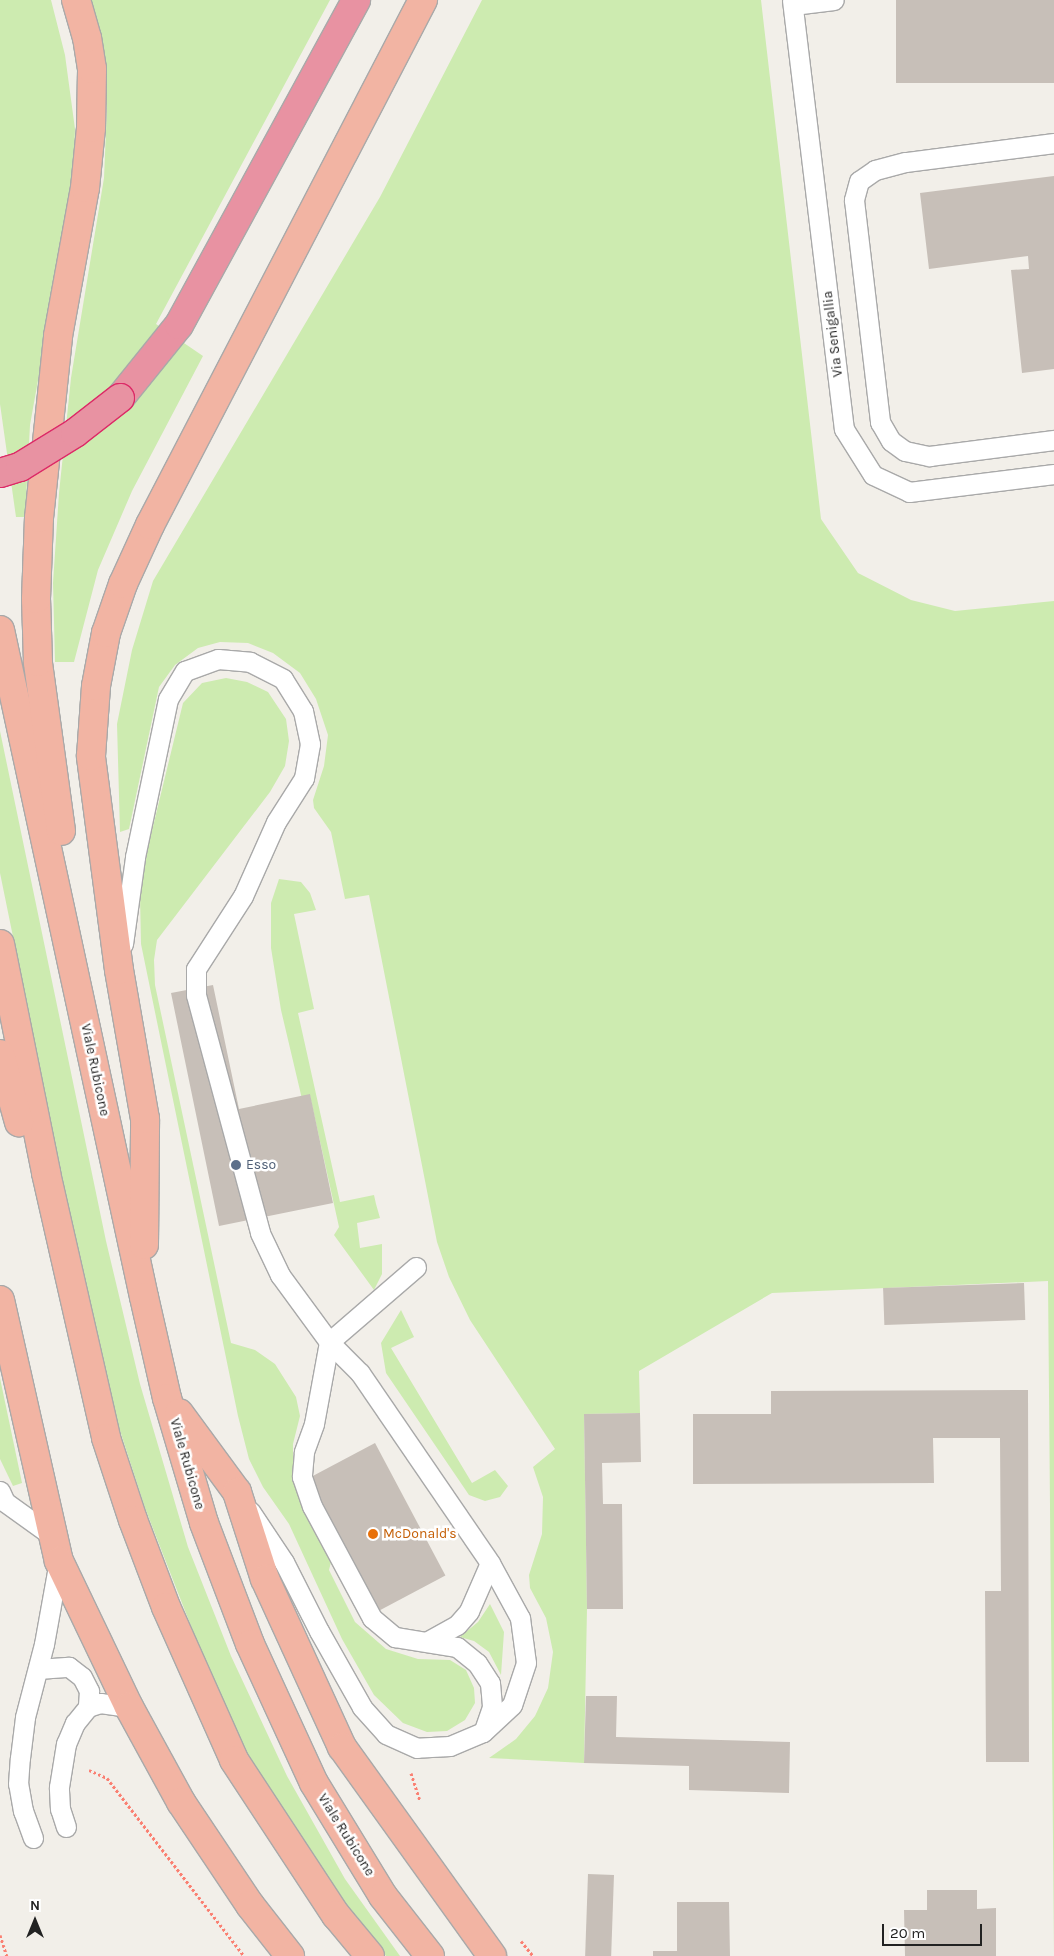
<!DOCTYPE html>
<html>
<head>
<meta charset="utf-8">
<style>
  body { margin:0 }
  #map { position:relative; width:1054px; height:1956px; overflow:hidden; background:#f2efe9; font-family:Karla,sans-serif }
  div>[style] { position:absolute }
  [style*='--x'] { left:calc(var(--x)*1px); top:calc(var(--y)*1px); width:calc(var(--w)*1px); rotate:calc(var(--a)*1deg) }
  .grass>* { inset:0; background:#cdebb0 }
  .building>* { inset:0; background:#c7bfb8; transform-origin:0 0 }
  .path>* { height:3px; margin-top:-1.5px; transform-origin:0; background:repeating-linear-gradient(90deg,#fa8072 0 2.5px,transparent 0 5px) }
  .roads { filter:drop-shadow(1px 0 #a9a9a9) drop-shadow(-1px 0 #a9a9a9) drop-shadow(0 1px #a9a9a9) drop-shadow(0 -1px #a9a9a9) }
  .service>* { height:19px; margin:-9.5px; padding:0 9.5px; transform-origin:9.5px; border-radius:9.5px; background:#fff }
  .trunk>* { height:28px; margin:-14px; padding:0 14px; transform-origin:14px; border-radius:14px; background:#f2b4a3 }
  .motorway>* { height:28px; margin:-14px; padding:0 14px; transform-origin:14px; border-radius:14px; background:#e892a2 }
  .bridges { filter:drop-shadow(1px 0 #dc2a67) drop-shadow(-1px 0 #dc2a67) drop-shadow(0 1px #dc2a67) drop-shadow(0 -1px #dc2a67) }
  .motorway-bridge>* { height:28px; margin:-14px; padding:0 14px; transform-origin:14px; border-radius:14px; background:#e892a2 }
  .dots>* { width:14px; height:14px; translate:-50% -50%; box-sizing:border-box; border:2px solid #fff; border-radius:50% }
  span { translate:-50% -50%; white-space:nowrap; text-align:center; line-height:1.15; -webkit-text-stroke:5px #fff; paint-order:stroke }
  .street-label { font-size:14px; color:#222 }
  .service-label { font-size:14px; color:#4e5e75 }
  .left { translate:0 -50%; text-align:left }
  .food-label { font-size:14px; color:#c56008 }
  .north { position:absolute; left:10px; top:1896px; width:50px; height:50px; -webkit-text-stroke:4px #fff; paint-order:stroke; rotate:0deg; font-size:14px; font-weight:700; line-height:20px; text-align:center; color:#222 }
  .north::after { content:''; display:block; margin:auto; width:18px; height:22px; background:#222; clip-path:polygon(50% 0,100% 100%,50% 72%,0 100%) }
  .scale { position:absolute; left:882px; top:1924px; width:100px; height:22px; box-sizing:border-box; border:2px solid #222; border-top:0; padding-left:6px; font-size:15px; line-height:18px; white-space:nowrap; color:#222; -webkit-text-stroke:4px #fff; paint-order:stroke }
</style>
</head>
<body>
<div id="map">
  <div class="grass">
    <i style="clip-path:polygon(0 0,51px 0,65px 55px,75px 129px,73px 185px,30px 425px,25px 517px,16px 517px,0 404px)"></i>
    <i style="clip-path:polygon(86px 0,330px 0,156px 324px,203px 356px,132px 491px,98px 570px,74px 662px,55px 662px,53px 583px,59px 493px,71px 378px,104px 178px,107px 107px,97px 34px)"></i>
    <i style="clip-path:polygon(482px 0,761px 0,821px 519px,858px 573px,911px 600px,955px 611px,1054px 601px,1054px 1956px,1048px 1281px,772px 1293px,639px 1371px,640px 1413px,584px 1414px,587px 1609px,584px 1763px,489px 1758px,516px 1739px,535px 1716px,548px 1688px,553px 1652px,546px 1618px,530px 1588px,529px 1575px,542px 1534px,543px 1497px,533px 1467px,555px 1449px,470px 1320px,449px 1277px,437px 1242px,369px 895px,345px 899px,331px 832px,314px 808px,313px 800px,324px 766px,328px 735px,316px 699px,300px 673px,273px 653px,248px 643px,220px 642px,198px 648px,175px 665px,159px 687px,129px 829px,120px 832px,117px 724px,132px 650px,153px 581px,380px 197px)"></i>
    <i style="clip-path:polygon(226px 678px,247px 682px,268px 692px,286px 719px,289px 741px,285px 766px,270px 792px,157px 940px,154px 960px,155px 985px,231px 1343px,255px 1350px,275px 1364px,296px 1397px,300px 1416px,293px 1444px,293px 1467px,303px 1498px,332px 1558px,329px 1570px,355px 1622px,386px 1649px,418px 1659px,450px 1660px,466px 1670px,474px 1688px,475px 1703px,465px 1720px,447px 1731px,427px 1732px,403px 1723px,374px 1695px,342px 1639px,289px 1524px,263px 1487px,249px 1459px,238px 1416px,141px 944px,140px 896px,148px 847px,183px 703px,202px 683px)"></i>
    <i style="clip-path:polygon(0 731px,106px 1241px,140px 1384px,188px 1547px,231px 1656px,287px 1776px,345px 1879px,400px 1956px,386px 1956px,347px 1905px,252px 1762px,219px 1698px,145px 1508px,114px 1412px,92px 1324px,0 873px)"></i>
    <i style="clip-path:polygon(279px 879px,301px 882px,310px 893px,316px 910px,294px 914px,314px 1009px,298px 1013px,340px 1202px,374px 1195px,376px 1204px,380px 1218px,357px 1223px,360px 1248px,382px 1244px,382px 1274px,374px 1290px,334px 1235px,339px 1227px,310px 1096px,302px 1099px,281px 1010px,271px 948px,271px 903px)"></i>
    <i style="clip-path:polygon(401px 1310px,414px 1337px,391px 1348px,472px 1483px,495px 1470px,508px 1486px,500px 1497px,485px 1501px,469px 1495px,386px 1373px,381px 1343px)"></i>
    <i style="clip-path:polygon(0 1378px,22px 1483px,13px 1486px,0 1459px)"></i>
    <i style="clip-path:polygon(490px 1604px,504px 1632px,501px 1675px,489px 1652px,474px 1641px,460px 1637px,478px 1622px)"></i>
  </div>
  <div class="building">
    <i style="left:1054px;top:0;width:83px;height:158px;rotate:90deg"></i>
    <i style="clip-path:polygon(1054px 176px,1054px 369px,1022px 373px,1011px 270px,1029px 269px,1028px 256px,929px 269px,920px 193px)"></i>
    <i style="clip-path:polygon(213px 985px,239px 1109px,310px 1094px,333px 1203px,219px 1226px,171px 993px)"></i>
    <i style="left:1024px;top:1283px;width:37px;height:141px;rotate:88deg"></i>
    <i style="clip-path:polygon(1028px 1390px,1029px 1762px,986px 1762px,985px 1591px,1001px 1591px,1000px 1438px,933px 1438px,934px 1483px,693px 1484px,693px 1414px,771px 1414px,771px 1391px)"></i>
    <i style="clip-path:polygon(640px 1413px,641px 1462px,602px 1463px,603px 1504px,622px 1504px,623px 1609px,587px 1609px,584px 1414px)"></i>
    <i style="left:375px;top:1443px;width:150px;height:79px;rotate:62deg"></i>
    <i style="clip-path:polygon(586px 1696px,617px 1696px,616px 1737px,790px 1742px,789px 1793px,689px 1790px,689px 1766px,584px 1763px)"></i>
    <i style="left:588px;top:1874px;width:26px;height:82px;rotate:2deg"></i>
    <i style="clip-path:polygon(927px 1890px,977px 1890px,977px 1909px,996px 1908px,996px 1956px,905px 1956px,904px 1910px,927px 1910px)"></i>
    <i style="clip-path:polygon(677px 1902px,729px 1902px,730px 1956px,653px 1956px,653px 1951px,677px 1951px)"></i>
  </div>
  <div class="path">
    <i style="--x:89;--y:1770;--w:20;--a:24"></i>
    <i style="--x:107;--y:1778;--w:225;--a:52.4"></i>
    <i style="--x:411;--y:1773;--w:28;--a:72"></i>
    <i style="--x:0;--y:1935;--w:22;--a:72"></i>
    <i style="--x:521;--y:1941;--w:19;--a:51"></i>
  </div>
  <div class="roads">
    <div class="service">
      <i style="--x:792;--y:0;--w:432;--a:83.1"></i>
      <i style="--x:844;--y:429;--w:54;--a:57.8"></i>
      <i style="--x:873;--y:475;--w:40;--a:25"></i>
      <i style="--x:909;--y:492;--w:146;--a:-7.1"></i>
      <i style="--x:793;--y:5;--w:41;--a:-7"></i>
      <i style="--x:1054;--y:143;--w:150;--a:172.7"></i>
      <i style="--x:905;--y:162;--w:31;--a:165"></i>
      <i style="--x:875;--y:170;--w:19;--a:145"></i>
      <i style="--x:859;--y:181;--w:20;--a:105"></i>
      <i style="--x:854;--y:200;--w:224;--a:83.3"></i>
      <i style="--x:880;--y:422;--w:22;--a:60"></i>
      <i style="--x:891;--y:441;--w:17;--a:36"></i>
      <i style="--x:905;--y:451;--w:25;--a:12"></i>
      <i style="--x:929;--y:456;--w:126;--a:-7.3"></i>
      <i style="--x:123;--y:944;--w:88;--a:-82.1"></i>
      <i style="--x:135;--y:857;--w:161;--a:-78.2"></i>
      <i style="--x:168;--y:699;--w:33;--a:-59"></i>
      <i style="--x:185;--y:671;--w:35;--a:-20"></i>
      <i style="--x:218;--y:659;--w:32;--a:5"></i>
      <i style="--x:250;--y:662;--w:37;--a:27"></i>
      <i style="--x:283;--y:679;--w:38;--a:58"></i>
      <i style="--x:303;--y:711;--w:34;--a:78"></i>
      <i style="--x:310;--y:744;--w:35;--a:100"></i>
      <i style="--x:304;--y:778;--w:52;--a:122.5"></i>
      <i style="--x:276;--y:822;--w:81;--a:114"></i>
      <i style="--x:243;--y:896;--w:87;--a:122.8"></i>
      <i style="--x:196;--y:969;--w:26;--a:90"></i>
      <i style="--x:196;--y:995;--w:246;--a:74.9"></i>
      <i style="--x:260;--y:1233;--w:47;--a:64.5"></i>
      <i style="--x:280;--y:1275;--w:83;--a:53.8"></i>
      <i style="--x:329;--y:1342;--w:44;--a:45"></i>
      <i style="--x:360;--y:1373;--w:230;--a:55.6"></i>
      <i style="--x:490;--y:1563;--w:63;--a:61.4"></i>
      <i style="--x:520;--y:1618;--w:45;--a:82.4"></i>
      <i style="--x:526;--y:1663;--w:44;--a:108.4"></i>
      <i style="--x:512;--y:1705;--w:40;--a:137"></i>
      <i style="--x:483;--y:1732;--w:36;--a:157"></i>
      <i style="--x:450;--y:1746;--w:33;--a:177"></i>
      <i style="--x:417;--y:1748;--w:34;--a:-156"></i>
      <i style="--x:386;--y:1734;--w:36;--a:-132"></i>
      <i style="--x:362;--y:1707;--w:87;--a:-119.5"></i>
      <i style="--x:319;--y:1631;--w:77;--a:-116.9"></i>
      <i style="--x:284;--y:1562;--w:61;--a:-123.7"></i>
      <i style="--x:416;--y:1267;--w:115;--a:139.2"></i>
      <i style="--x:329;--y:1342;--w:83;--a:100.4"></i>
      <i style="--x:314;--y:1424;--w:30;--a:110"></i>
      <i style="--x:304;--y:1452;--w:25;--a:95"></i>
      <i style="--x:302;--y:1477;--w:31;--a:71"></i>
      <i style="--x:312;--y:1506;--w:127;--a:61.8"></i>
      <i style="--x:372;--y:1618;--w:30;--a:40"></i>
      <i style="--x:395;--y:1637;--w:63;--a:9.2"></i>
      <i style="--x:457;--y:1647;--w:26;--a:39"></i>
      <i style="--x:477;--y:1663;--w:24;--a:57"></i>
      <i style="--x:490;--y:1683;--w:24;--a:85"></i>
      <i style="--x:492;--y:1707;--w:24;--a:109"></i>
      <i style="--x:0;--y:1491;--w:12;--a:66"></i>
      <i style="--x:5;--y:1502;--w:57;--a:35.7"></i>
      <i style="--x:428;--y:1641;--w:33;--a:-29"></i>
      <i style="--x:457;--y:1625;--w:18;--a:-49"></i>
      <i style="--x:469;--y:1611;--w:52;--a:-66.4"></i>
      <i style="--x:38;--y:1669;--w:31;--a:-4"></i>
      <i style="--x:69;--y:1667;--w:16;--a:38"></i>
      <i style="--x:82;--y:1677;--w:16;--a:63"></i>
      <i style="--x:89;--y:1691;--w:16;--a:94"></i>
      <i style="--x:66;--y:1827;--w:19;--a:-108"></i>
      <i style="--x:60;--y:1809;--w:22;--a:-93"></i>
      <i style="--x:59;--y:1787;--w:44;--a:-80.8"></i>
      <i style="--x:66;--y:1744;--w:23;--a:-67"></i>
      <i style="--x:75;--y:1723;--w:21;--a:-51"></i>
      <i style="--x:88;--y:1707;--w:13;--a:-18"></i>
      <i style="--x:100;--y:1703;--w:29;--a:8"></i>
      <i style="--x:33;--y:1838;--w:29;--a:-110"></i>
      <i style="--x:23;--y:1811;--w:27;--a:-100"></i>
      <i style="--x:18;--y:1784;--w:26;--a:-86"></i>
      <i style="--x:20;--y:1758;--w:41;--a:-83"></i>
      <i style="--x:25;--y:1717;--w:75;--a:-75.4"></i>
      <i style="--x:44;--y:1644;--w:84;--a:-79.8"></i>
    </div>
    <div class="trunk">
      <i style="--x:0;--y:630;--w:682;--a:77.82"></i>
      <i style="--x:144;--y:1297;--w:104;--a:77.2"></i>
      <i style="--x:167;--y:1398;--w:130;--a:73.5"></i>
      <i style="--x:204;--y:1523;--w:129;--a:69.2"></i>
      <i style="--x:250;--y:1644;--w:153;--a:65.3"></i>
      <i style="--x:314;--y:1783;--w:132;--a:58.6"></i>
      <i style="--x:383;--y:1896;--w:76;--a:51.9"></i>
      <i style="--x:61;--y:831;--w:171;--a:-97.8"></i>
      <i style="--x:38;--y:662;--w:63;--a:-91.8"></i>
      <i style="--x:36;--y:599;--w:81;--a:-87.9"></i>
      <i style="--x:39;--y:518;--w:183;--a:-84"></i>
      <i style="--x:58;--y:336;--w:150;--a:-79.7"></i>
      <i style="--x:85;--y:188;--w:60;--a:-84.3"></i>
      <i style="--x:91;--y:128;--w:59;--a:-89"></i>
      <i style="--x:92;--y:69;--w:31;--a:-99"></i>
      <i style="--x:87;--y:38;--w:40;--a:-106"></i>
      <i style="--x:0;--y:944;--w:234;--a:78.6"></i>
      <i style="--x:46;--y:1173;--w:272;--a:77.2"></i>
      <i style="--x:106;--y:1438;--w:86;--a:71.8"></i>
      <i style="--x:133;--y:1520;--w:93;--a:69.2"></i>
      <i style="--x:166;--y:1607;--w:167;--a:66"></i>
      <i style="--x:234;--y:1760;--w:186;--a:56.7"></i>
      <i style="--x:336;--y:1915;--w:53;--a:50.3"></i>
      <i style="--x:0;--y:1054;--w:71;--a:74.4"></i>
      <i style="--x:144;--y:1245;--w:126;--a:-89.5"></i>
      <i style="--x:145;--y:1119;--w:151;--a:-99.9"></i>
      <i style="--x:119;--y:970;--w:216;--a:-97.5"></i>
      <i style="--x:91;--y:756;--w:70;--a:-85.9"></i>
      <i style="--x:96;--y:686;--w:54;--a:-79.3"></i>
      <i style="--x:106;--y:633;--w:52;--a:-70.9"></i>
      <i style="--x:123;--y:584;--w:65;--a:-65.4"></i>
      <i style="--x:150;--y:525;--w:592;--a:-62.53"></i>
      <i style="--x:0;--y:1300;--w:268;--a:77.3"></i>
      <i style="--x:59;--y:1561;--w:162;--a:64.4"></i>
      <i style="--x:129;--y:1707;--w:108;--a:61.3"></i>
      <i style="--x:181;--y:1802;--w:124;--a:56.2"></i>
      <i style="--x:250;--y:1905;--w:65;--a:51.9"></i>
      <i style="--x:179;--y:1413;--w:98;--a:53.7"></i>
      <i style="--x:237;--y:1492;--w:91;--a:72.2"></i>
      <i style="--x:265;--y:1579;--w:185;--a:65.4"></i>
      <i style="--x:342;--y:1747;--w:257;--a:54.3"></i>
    </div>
    <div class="motorway">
      <i style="--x:120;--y:398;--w:94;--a:-51.1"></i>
      <i style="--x:179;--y:325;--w:370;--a:-61.4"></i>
    </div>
  </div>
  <div class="bridges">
    <div class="motorway-bridge">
      <i style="--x:0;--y:473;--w:21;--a:-17"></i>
      <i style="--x:20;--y:467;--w:65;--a:-31.7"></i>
      <i style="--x:75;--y:433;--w:57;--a:-37.9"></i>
    </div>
  </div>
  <div class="dots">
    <i style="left:236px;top:1165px;background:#5c6f8a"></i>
    <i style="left:373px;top:1534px;background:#e8710a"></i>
  </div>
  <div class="street-label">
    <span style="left:833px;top:334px;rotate:-97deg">Via Senigallia</span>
    <span style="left:95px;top:1070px;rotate:78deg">Viale Rubicone</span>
    <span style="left:187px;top:1464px;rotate:74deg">Viale Rubicone</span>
    <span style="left:346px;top:1835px;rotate:58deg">Viale Rubicone</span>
  </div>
  <div class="service-label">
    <span class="left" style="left:246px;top:1165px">Esso</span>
  </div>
  <div class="food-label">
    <span class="left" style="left:383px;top:1534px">McDonald's</span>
  </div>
  <div class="north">N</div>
  <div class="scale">20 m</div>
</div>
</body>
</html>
